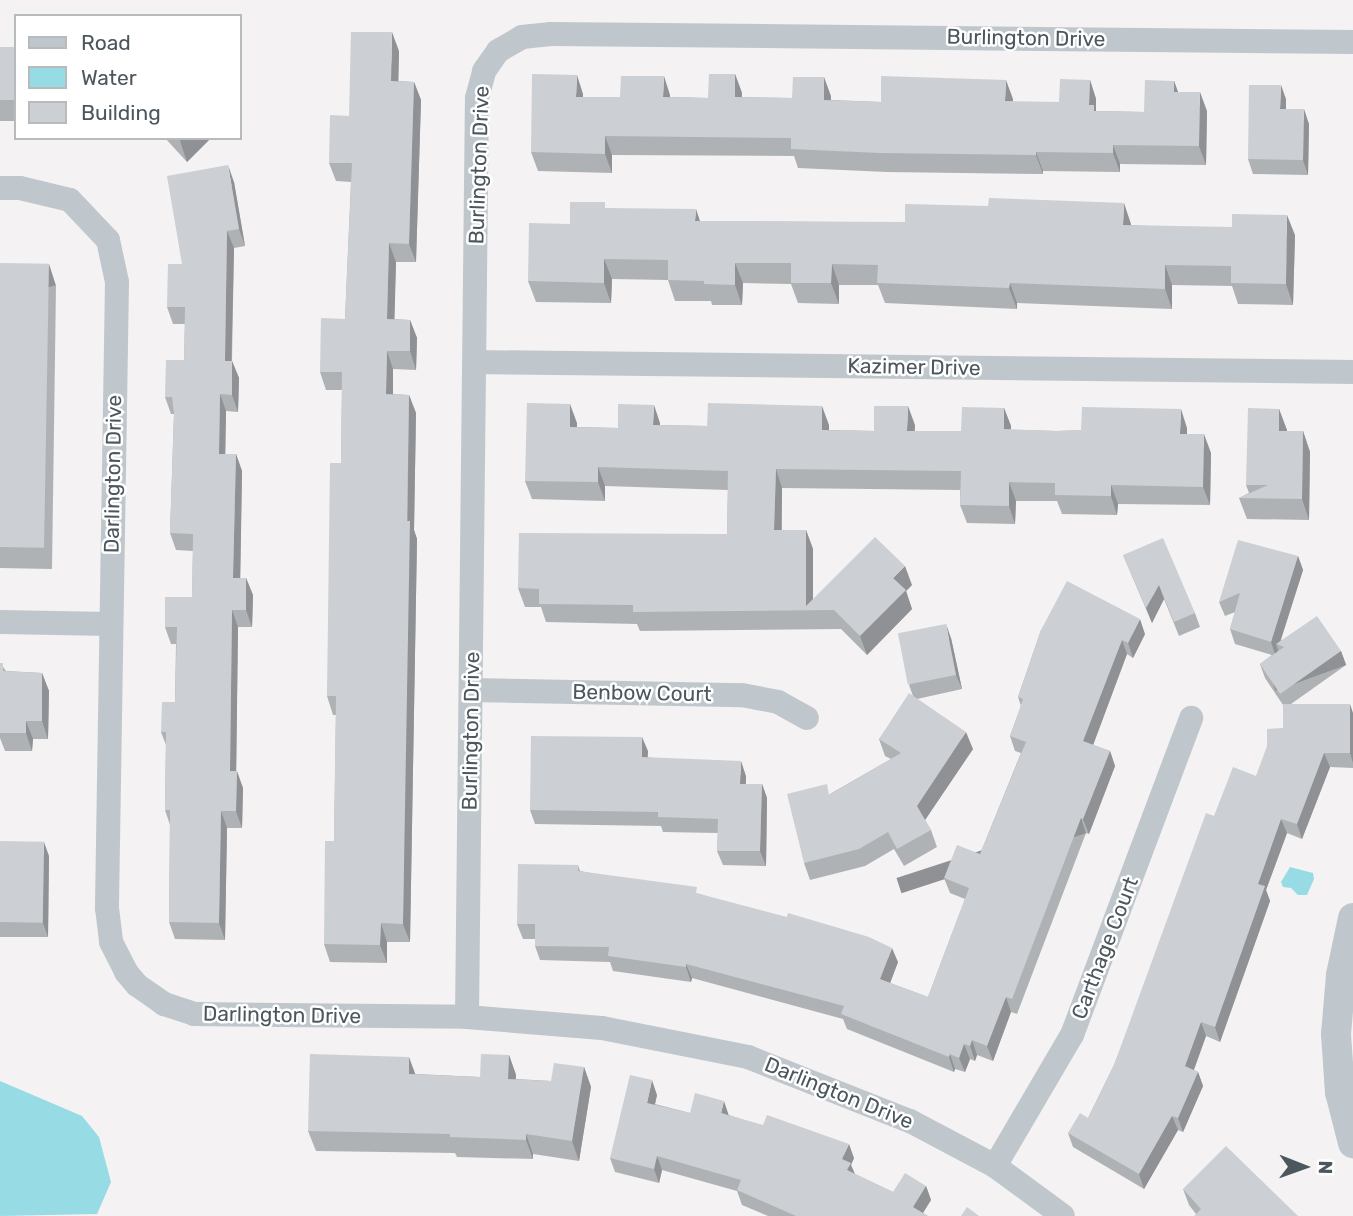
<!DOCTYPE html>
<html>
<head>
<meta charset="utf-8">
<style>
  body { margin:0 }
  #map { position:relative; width:1353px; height:1216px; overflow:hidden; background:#f4f2f2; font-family:Rubik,sans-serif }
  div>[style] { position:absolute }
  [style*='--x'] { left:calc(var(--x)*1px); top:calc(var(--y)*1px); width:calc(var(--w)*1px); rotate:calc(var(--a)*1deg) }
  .water>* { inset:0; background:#97dbe4 }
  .minor>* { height:24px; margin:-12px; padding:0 12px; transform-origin:12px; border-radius:12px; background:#bfc7cc }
  .tertiary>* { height:30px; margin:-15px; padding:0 15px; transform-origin:15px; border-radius:15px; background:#bfc7cc }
  .wall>* { inset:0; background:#afb2b5; transform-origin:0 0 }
  .shaded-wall>* { inset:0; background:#8f9194; transform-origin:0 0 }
  .building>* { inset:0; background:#cccfd3; transform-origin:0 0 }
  span { translate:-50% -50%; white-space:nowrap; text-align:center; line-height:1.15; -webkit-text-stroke:5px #fff; paint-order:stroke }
  .street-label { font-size:21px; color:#4b565d }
  .legend { position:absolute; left:14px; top:14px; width:228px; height:126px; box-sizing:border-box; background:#fff; border:2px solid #b7bbbe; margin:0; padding:9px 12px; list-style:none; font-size:21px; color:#4b565d }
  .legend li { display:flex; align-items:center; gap:14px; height:35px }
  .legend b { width:35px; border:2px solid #b7bbbe }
  .north { position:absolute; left:1269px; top:1132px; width:70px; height:70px; -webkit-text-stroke:5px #fff; paint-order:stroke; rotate:91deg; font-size:19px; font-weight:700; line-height:28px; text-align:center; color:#4b565d }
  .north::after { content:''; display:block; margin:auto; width:24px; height:32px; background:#4b565d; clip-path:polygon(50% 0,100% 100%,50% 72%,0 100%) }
</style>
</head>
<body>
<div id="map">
  <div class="water">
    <i style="clip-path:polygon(1290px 867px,1313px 873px,1314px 879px,1307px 895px,1298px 895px,1291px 888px,1283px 887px,1281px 882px)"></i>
    <i style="clip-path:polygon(0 1081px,82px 1116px,99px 1137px,111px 1182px,97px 1214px,0 1216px)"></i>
  </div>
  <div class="minor">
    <i style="--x:0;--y:188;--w:20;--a:0"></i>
    <i style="--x:20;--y:188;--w:51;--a:13.5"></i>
    <i style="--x:70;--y:200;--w:55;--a:46.5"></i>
    <i style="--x:108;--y:240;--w:43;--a:77.9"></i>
    <i style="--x:117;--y:282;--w:626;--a:90.92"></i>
    <i style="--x:107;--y:908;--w:34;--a:83"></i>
    <i style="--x:111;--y:942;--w:34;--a:63"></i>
    <i style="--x:126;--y:972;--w:17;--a:50"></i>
    <i style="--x:137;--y:985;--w:33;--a:35"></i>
    <i style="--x:164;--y:1004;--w:32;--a:18"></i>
    <i style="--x:194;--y:1014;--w:273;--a:0.6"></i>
    <i style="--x:467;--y:1017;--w:135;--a:4.7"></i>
    <i style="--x:602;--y:1028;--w:149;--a:11.2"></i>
    <i style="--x:748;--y:1057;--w:174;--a:21.6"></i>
    <i style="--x:910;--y:1121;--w:96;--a:27.9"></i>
    <i style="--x:995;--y:1166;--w:84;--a:36.3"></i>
    <i style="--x:475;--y:362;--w:878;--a:0.65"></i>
    <i style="--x:0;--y:622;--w:111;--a:1"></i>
    <i style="--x:472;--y:690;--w:270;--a:1.1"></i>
    <i style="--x:742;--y:695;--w:37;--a:11"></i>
    <i style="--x:778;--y:702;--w:33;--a:29"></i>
    <i style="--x:467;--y:1017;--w:919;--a:-89.38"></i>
    <i style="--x:477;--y:98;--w:28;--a:-75"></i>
    <i style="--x:484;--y:71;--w:24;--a:-55"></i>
    <i style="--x:498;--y:51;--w:28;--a:-30"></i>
    <i style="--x:522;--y:37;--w:29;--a:-6"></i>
    <i style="--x:551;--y:34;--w:802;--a:0.57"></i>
    <i style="--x:995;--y:1166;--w:152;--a:-59.6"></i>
    <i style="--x:1072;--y:1035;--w:339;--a:-69.4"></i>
  </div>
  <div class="tertiary">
    <i style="--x:1353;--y:918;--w:58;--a:101.9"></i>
    <i style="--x:1341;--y:975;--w:59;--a:94.8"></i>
    <i style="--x:1336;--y:1034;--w:58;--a:86.1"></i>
    <i style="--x:1340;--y:1092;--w:53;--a:75.7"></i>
  </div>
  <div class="wall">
    <i style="left:0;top:47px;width:16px;height:74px"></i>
    <i style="clip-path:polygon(399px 51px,398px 81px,414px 82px,421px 100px,416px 262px,396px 262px,394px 319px,410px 320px,417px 338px,416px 370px,393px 369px,393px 394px,409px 395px,416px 413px,414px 530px,417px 539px,410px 942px,387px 942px,387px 963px,330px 962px,324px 944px,334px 841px,336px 715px,333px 715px,327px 696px,341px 463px,342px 390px,326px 390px,320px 372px,345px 319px,351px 182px,336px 181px,329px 163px)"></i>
    <i style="clip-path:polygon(735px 74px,742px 93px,742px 97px,792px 98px,831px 96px,831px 100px,881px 102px,1013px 99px,1013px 102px,1059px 102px,1090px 80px,1096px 99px,1096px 111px,1144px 112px,1174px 81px,1178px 92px,1207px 111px,1206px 165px,1120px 164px,1120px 172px,1043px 171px,1043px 174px,887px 172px,798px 168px,794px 156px,612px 155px,612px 173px,538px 171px,531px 152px,583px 94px,583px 97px,620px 97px,670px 95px,670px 97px,708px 98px)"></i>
    <i style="clip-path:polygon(1286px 99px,1286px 109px,1309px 124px,1308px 175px,1253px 174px,1248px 159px)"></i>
    <i style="clip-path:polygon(165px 138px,211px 138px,187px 162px)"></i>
    <i style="clip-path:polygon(234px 182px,245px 246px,234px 248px,232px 361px,239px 378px,238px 412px,226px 411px,225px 454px,236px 454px,242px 471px,240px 578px,246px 578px,253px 595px,252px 627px,238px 627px,236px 771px,243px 788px,242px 828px,227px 828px,225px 940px,175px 939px,169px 922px,170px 825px,165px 810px,166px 745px,161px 732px,175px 702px,176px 644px,171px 644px,165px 627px,192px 597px,193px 551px,176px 550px,170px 533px,174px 414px,171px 414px,165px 397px,184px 360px,185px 324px,173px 324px,167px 307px,182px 264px)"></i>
    <i style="clip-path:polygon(607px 208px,700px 221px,1131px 224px,1131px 225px,1295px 235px,1293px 305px,1238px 304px,1232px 286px,1172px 285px,1172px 309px,1017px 303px,1017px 309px,885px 303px,878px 285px,839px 285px,839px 304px,798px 303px,791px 284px,743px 283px,742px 305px,712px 305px,711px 301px,675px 301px,668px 280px,612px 279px,611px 303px,536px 302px,528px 281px,570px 224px)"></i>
    <i style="clip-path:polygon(0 263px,56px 285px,52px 569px,0 568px)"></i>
    <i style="clip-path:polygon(1004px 408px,1011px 426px,1011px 430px,1056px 431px,1187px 428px,1187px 434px,1211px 453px,1210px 505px,1118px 504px,1117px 515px,1062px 514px,1057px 501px,1016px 501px,1015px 524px,967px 523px,960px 505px,960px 490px,782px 488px,782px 530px,806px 530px,813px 549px,813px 599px,912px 585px,906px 591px,912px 609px,867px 655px,841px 629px,640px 631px,637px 624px,546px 622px,541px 607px,525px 607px,518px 588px,727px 534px,728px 490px,605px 486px,605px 501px,532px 499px,525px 481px,577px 423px,577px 427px,618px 428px,660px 423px,660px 425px,707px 426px,829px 425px,829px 430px,874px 431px,915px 425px,914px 431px,961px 431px)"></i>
    <i style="clip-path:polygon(1279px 409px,1287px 431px,1303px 431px,1310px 452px,1309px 520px,1247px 519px,1239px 498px,1249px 493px,1246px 485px)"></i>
    <i style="clip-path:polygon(1123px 555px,1195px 613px,1200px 627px,1179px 636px,1164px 599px,1152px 623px)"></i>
    <i style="clip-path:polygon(1298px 556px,1303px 570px,1281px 640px,1341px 651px,1346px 665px,1291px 704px,1353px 713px,1353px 768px,1330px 767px,1302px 839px,1287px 833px,1266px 890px,1270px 901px,1220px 1042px,1206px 1036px,1194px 1070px,1198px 1072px,1203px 1086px,1183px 1132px,1178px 1130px,1144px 1189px,1073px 1147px,1068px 1133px,1088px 1118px,1114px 1065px,1214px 816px,1256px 776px,1283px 728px,1283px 705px,1265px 678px,1260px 664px,1272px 655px,1235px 644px,1230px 629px,1235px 612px,1225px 616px,1219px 602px)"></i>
    <i style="clip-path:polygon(1041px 630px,1145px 634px,1133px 658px,1127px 654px,1093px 745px,1110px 751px,1115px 766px,1089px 834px,1086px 833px,1017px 1014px,1011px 1012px,993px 1061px,977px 1055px,975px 1061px,970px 1059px,965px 1072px,955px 1069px,954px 1072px,847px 1029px,843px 1019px,692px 978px,691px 982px,613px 971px,610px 962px,540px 960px,535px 946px,535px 939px,523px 939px,517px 924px,578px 865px,580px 871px,700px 894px,898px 962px,890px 983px,928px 997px,965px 899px,950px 893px,944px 878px,980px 854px,1021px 753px,1015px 751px,1010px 736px,1021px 706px,1018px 697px)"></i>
    <i style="clip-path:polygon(951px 638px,962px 689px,917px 699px,973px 749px,925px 820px,931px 830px,937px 847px,904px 866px,894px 849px,865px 866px,810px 880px,804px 863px,830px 794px,891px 759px,885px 756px,879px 739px,913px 696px,909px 685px)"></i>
    <i style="clip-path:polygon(0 663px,6px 671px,42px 673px,49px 691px,48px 739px,33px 739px,32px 751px,5px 751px,0 738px)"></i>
    <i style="clip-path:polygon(648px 751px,647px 757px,746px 776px,746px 784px,762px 784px,767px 798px,766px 866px,723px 865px,717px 851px,718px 833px,663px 832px,661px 826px,535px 824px,530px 810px)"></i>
    <i style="clip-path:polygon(0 841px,49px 856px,48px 937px,0 937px)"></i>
    <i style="clip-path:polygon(509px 1055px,516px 1075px,516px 1079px,551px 1081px,584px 1067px,591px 1087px,579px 1161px,533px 1154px,533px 1159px,457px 1157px,455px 1153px,316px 1151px,308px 1131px,416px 1074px,480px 1077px)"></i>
    <i style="clip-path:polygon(657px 1095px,655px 1104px,690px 1113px,729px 1115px,854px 1158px,851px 1165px,855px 1174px,893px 1192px,926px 1186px,931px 1200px,923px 1213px,928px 1216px,768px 1216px,742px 1205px,737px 1191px,662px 1170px,659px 1183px,615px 1172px,610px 1158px)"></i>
    <i style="clip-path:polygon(1183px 1189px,1298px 1216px,1196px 1214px,1189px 1205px)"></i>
  </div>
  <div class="shaded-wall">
    <i style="clip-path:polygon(392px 32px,399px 51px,398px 100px,391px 81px)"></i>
    <i style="clip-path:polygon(735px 74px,742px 93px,741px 116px,735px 97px)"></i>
    <i style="clip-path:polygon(577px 75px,583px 94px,583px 116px,576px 97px)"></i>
    <i style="clip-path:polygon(664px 76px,670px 95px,670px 116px,663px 97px)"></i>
    <i style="clip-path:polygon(824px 77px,831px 96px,830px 119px,824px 100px)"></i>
    <i style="clip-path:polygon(1006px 80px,1013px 99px,1012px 120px,1005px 101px)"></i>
    <i style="clip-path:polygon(1090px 80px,1096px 99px,1096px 111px,1101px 124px,1089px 105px)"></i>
    <i style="clip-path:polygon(1174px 81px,1181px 100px,1174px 92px)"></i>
    <i style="clip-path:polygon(414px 82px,421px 100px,416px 262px,409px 244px)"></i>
    <i style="clip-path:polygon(1281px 85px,1286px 99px,1286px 123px,1280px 109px)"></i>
    <i style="clip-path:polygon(1200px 92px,1207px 111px,1206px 165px,1199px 146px)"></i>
    <i style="clip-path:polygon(1304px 109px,1309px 124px,1308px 175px,1303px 160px)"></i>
    <i style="clip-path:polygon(605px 136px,612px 155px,612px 173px,605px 154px)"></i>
    <i style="clip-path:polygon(182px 138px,211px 138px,187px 162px,180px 141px)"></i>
    <i style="clip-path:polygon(1113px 145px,1120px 164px,1120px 172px,1113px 153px)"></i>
    <i style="clip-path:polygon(1036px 152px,1043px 171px,1043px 174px,1036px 155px)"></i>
    <i style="clip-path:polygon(228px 165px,234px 182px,245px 246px,239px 229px)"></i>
    <i style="clip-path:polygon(1124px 203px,1131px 224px,1130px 246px,1123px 225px)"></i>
    <i style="clip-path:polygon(696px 209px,703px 230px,695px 221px)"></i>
    <i style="clip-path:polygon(1287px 215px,1295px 235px,1293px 305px,1286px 284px)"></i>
    <i style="clip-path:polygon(227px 231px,234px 248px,231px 378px,225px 361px)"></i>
    <i style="clip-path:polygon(389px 243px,396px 262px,394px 338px,387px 319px)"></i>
    <i style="clip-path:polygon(604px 259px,612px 279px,611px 303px,604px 283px)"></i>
    <i style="clip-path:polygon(735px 263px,743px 283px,742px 305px,735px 285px)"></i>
    <i style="left:49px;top:264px;width:22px;height:284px;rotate:72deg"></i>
    <i style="clip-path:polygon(832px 264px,839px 285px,839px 304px,831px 283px)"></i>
    <i style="clip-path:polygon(1165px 265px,1172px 285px,1172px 309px,1165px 289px)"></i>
    <i style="clip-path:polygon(1010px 283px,1017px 303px,1017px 309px,1009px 288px)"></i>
    <i style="clip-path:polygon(410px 320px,417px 338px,416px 370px,410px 351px)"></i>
    <i style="clip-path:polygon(387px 351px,393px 369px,393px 413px,386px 394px)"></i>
    <i style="clip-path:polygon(232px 361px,239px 378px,238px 412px,232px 395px)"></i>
    <i style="clip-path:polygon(220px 394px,226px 411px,225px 471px,219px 454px)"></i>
    <i style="clip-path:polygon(409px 395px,416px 413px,414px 530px,417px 539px,410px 942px,403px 924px)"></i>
    <i style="clip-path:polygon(570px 404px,577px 423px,576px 446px,570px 427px)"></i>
    <i style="clip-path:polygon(654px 405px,660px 423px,660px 444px,653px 425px)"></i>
    <i style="clip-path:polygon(822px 406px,829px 425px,829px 449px,822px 430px)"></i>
    <i style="clip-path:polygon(908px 406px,915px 425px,914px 450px,907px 431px)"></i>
    <i style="clip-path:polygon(1004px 408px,1011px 426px,1010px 448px,1004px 429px)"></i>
    <i style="clip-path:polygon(1181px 409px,1187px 428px,1187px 453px,1180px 434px)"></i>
    <i style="clip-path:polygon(1279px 409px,1287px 430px,1287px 452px,1279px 431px)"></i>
    <i style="clip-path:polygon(1303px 431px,1310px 452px,1309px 520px,1302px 499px)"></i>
    <i style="clip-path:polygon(1204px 434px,1211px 453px,1210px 505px,1203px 487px)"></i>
    <i style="clip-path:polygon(236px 454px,242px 471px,240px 595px,233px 578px)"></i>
    <i style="clip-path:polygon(598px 467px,605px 486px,605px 501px,598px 482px)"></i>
    <i style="clip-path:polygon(776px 469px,782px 488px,781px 548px,774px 530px)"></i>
    <i style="clip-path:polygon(1009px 482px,1016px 501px,1015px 524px,1009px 506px)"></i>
    <i style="clip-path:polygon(1111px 485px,1118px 504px,1117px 515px,1111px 496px)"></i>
    <i style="clip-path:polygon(806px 530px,813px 549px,813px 610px,806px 606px)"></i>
    <i style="clip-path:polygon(1298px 556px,1303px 570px,1279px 645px,1276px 644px,1278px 650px,1276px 657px,1271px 642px)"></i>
    <i style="clip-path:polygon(905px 566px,912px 585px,906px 591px,912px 609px,867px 655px,860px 636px,893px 578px)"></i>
    <i style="clip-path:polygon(246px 578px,253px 595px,252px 627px,246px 610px)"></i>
    <i style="clip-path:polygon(1159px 585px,1164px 599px,1152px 623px,1146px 608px)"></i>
    <i style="clip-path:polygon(232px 610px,238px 627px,236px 788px,230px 771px)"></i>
    <i style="clip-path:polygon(1140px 619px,1145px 634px,1133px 658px,1128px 643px)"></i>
    <i style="clip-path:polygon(946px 624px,951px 638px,962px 689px,956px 675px)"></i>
    <i style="clip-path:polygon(1122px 640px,1127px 654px,1089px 756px,1083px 741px)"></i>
    <i style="left:1341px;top:651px;width:15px;height:75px;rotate:70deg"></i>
    <i style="clip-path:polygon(42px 673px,49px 691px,48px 739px,42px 721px)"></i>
    <i style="clip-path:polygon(1350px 704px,1353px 713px,1353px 763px,1350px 753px)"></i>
    <i style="clip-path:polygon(26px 721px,33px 739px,32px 751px,26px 733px)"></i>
    <i style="clip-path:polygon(966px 732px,973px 749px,923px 823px,917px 806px)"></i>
    <i style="clip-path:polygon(642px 737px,648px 751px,647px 771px,642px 757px)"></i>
    <i style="clip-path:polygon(1110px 751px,1115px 766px,1089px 834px,1083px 819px)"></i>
    <i style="clip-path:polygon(1324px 753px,1330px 767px,1302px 839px,1297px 824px)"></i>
    <i style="clip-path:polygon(741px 761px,746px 776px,745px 798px,740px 784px)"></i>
    <i style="clip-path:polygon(237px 771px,243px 788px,242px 828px,236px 811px)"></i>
    <i style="clip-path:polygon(762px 784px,767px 798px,766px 866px,760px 851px)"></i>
    <i style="clip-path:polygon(221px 811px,227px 828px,225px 940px,219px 923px)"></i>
    <i style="left:1081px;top:818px;width:16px;height:194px;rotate:72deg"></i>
    <i style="clip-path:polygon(1281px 819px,1287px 833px,1266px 890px,1270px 901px,1220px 1042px,1215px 1027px,1258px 884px)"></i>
    <i style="clip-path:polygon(44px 842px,49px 856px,48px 937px,43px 923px)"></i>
    <i style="clip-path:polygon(381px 923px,387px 942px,387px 963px,380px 945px)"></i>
    <i style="clip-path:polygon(892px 948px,898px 962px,886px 994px,880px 979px)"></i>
    <i style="clip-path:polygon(686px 964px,692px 978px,691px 982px,686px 967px)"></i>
    <i style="clip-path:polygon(1006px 997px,1011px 1012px,993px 1061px,987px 1046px)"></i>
    <i style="clip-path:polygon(1201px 1022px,1206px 1036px,1190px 1080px,1185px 1066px)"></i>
    <i style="clip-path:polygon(972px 1040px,977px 1055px,975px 1061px,970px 1046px)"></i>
    <i style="clip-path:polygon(964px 1044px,970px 1059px,965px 1072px,959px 1058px)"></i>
    <i style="clip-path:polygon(950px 1054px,955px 1069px,954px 1072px,949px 1057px)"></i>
    <i style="clip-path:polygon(509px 1055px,516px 1075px,515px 1099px,508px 1079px)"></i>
    <i style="clip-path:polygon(409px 1057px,416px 1076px,409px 1074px)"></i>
    <i style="clip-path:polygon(584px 1067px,591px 1087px,579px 1161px,572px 1141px)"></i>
    <i style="clip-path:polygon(1198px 1072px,1203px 1086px,1183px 1132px,1178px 1118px)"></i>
    <i style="clip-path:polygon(652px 1080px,657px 1095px,652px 1117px,647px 1103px)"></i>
    <i style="clip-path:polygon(724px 1101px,729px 1116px,721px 1113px)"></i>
    <i style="clip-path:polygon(1172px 1116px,1178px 1130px,1144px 1189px,1139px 1174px)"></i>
    <i style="clip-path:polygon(526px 1134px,533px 1154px,533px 1159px,526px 1140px)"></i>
    <i style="clip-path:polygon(849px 1144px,854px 1158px,851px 1165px,856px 1177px,848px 1172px,842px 1159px)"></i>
    <i style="clip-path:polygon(657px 1156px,662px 1170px,659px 1183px,654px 1169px)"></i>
    <i style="clip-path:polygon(926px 1186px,931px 1200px,921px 1216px,913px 1207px)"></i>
  </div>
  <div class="building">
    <i style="clip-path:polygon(351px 32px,392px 32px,391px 81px,414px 82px,409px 244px,389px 243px,387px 319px,410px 320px,410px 351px,387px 351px,386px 394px,409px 395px,407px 521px,410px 521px,403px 924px,381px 923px,380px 945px,324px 944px,325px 841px,334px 841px,335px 765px,336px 696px,327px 696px,330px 463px,341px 463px,342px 372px,320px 372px,321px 318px,345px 319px,352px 163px,329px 163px,330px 115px,349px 116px)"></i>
    <i style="left:0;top:47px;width:16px;height:53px"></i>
    <i style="clip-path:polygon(532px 74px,577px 75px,576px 97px,620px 97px,621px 76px,664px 76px,663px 97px,708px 98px,709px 74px,735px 74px,735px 97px,792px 98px,793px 77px,824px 77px,824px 100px,881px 102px,881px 76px,1006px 80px,1005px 101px,1059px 102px,1060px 79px,1090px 80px,1089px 105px,1094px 105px,1094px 111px,1144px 112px,1145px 80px,1174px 81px,1174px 92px,1200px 92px,1199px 146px,1113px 145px,1113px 153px,1036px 152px,1036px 155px,880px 153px,791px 149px,791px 138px,605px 136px,605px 154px,531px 152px)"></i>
    <i style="clip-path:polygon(1249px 85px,1281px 85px,1280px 109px,1304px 109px,1303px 160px,1248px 159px)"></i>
    <i style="clip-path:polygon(228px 165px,239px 229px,227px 231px,225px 361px,232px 361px,232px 395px,220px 394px,219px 454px,236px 454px,233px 578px,246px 578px,246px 610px,232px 610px,230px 771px,237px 771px,236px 811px,221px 811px,219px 923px,169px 922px,170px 810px,165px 810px,166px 732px,161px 732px,162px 702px,175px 702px,177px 627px,165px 627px,165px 597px,192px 597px,193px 534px,170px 533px,174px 414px,172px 397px,165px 397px,166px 360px,184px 360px,185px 307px,167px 307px,168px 264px,182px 264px,167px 176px)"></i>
    <i style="clip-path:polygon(989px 198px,1124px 203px,1123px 225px,1232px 227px,1232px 214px,1287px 215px,1286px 284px,1231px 283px,1231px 266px,1165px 265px,1165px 289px,1010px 283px,1009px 288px,877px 283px,878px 265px,832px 264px,831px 283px,791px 283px,791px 263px,735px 263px,735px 285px,704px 284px,704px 281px,668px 280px,668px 260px,604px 259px,604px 283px,528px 281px,529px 223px,570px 224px,570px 202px,605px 202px,605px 208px,696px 209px,695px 221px,905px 222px,905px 204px,988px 206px)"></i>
    <i style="left:0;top:263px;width:49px;height:284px;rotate:1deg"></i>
    <i style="clip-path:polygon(527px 403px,570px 404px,570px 427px,618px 428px,618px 404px,654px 405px,653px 425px,707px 426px,708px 403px,822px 406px,822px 430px,874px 431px,874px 406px,908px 406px,907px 431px,961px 431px,962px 407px,1004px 408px,1004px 429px,1056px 431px,1081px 430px,1082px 407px,1181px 409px,1180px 434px,1204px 434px,1203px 487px,1111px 485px,1111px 496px,1055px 495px,1055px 483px,1009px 482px,1009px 506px,960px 505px,961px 471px,776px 469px,774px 530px,806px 530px,806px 606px,875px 537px,905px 566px,893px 578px,906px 590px,860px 636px,834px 610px,633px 612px,633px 605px,539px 604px,539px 589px,518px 588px,519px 533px,727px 534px,728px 471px,598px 467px,598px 482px,525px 481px)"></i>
    <i style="clip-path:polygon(1248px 408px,1279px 409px,1279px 431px,1303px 431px,1302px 499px,1239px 498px,1268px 485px,1246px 485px)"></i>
    <i style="clip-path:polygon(1163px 538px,1195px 613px,1174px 622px,1159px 585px,1146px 608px,1123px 555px)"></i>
    <i style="clip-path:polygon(1238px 540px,1298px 556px,1271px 642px,1230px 629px,1240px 593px,1219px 602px)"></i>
    <i style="clip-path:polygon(1067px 581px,1140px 619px,1128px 643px,1122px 640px,1083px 741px,1110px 751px,1083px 819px,1081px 818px,1012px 999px,1006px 997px,987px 1046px,972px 1040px,970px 1046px,964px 1044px,959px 1058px,950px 1054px,949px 1057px,841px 1014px,844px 1006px,686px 964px,686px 967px,608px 956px,609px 947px,535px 946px,535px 924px,517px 924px,518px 864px,578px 865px,578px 871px,697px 887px,696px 893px,787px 917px,788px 913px,869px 937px,892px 948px,880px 979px,928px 997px,969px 888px,944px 878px,957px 845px,980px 854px,1026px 742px,1010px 736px,1023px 699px,1018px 697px,1041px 630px)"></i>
    <i style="clip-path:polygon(1317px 616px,1341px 651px,1280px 694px,1260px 664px,1284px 647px,1276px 644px)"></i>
    <i style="left:946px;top:624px;width:52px;height:49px;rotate:79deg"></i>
    <i style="clip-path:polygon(0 663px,3px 663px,3px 671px,42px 673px,42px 721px,26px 721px,26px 733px,0 733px)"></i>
    <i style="clip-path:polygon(909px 693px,966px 732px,917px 806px,931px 830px,897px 849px,888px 832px,859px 849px,804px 863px,787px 794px,827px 784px,829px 795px,901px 753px,879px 739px)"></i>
    <i style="clip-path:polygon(1283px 704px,1350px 704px,1350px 753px,1324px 753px,1297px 824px,1281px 819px,1258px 884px,1265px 886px,1215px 1027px,1201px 1022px,1185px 1066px,1198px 1072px,1178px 1118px,1172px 1116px,1139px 1174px,1068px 1133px,1080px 1113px,1088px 1118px,1114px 1065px,1206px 813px,1214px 816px,1233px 767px,1256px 776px,1267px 746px,1267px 729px,1283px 728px)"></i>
    <i style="clip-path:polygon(531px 736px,642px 737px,642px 757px,741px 761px,740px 784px,762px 784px,760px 851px,717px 851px,718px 819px,658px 817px,658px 812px,530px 810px)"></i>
    <i style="left:0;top:841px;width:44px;height:81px;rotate:1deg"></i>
    <i style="clip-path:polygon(310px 1054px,409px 1057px,409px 1074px,480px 1077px,481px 1054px,509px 1055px,508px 1079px,551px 1081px,554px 1063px,584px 1067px,572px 1141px,526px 1134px,526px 1140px,450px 1137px,450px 1134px,308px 1131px)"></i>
    <i style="clip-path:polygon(630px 1075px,652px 1080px,647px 1103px,690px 1113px,695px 1093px,724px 1101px,721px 1113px,763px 1125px,767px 1115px,849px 1144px,842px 1159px,851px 1163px,847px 1170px,893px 1192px,905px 1173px,926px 1186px,913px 1207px,928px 1216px,796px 1216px,737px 1190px,741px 1180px,657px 1156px,654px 1169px,610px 1158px)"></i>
    <i style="clip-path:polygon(1226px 1146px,1298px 1216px,1194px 1216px,1201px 1209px,1183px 1189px)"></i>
    <i style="clip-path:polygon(967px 1207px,979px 1216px,961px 1216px)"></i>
  </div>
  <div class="street-label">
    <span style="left:1026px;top:38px;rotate:1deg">Burlington Drive</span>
    <span style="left:479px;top:165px;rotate:-88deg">Burlington Drive</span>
    <span style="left:914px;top:367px;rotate:1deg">Kazimer Drive</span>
    <span style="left:113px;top:474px;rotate:-89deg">Darlington Drive</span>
    <span style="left:642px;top:693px;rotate:1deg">Benbow Court</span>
    <span style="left:471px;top:731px;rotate:-89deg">Burlington Drive</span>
    <span style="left:1105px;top:948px;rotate:-69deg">Carthage Court</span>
    <span style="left:282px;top:1015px;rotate:1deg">Darlington Drive</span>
    <span style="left:839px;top:1093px;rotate:22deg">Darlington Drive</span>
  </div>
  <ul class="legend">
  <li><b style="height:9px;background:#bfc7cc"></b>Road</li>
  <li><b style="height:19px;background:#97dbe4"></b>Water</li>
  <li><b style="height:19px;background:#cccfd3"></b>Building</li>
  </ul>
  <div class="north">N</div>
</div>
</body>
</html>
